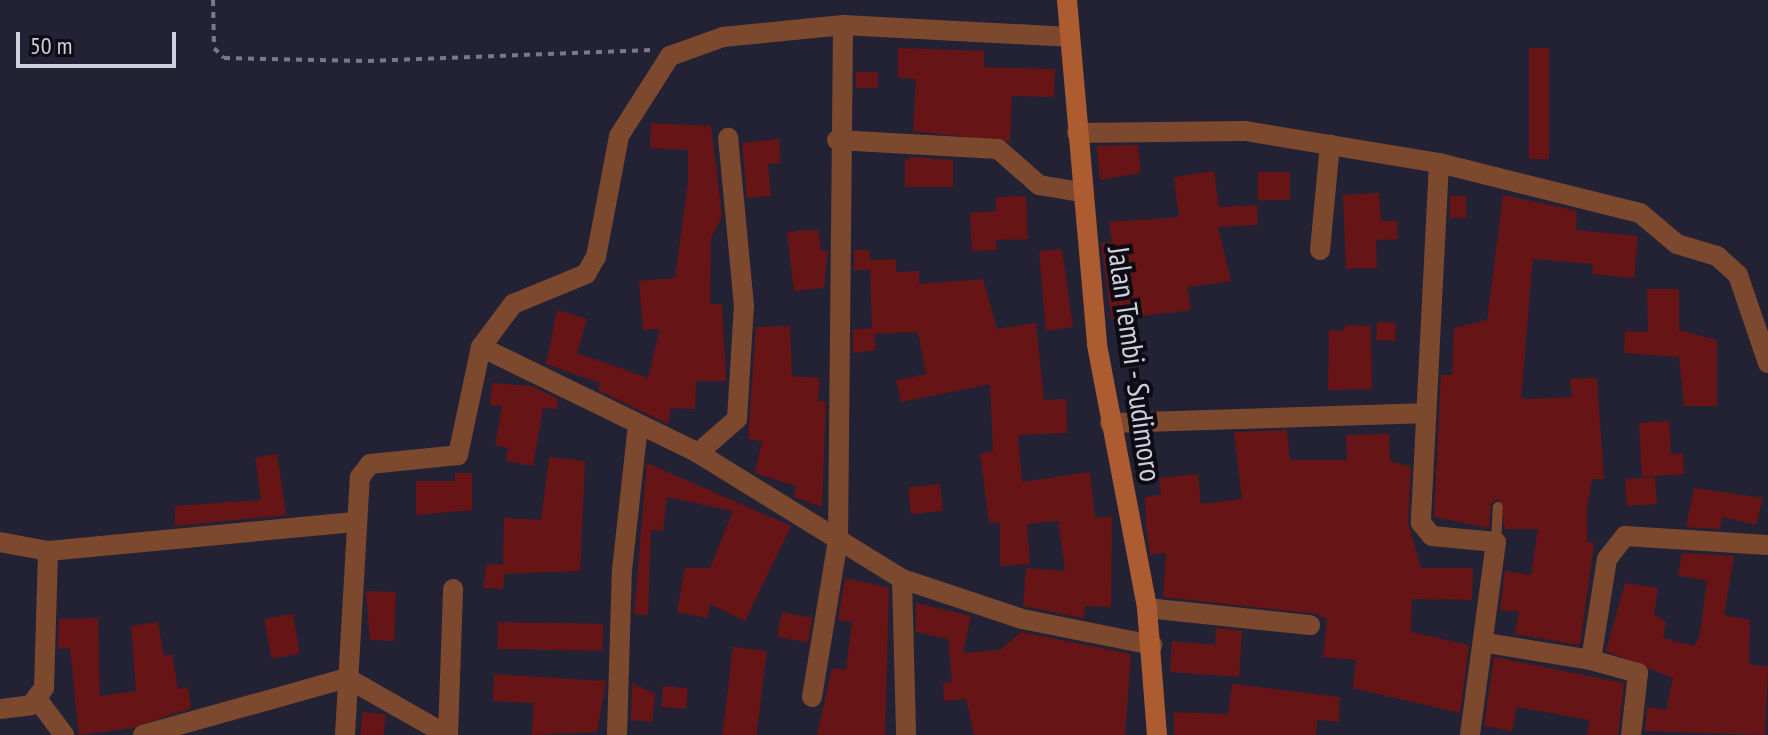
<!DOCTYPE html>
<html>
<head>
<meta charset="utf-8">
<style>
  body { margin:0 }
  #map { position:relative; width:1768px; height:735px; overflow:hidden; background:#232235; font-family:"PT Sans Narrow",sans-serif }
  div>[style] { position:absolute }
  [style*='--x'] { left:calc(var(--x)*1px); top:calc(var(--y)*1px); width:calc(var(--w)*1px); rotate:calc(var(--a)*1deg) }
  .building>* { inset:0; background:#671416; transform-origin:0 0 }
  .path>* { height:4px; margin-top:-2px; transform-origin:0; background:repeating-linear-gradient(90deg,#797989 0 6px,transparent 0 12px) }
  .service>* { height:10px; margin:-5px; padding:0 5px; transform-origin:5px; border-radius:5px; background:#7c492f }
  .minor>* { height:20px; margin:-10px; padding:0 10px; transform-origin:10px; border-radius:10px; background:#7c492f }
  .secondary>* { height:20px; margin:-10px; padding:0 10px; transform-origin:10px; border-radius:10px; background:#ac5c30 }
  span { translate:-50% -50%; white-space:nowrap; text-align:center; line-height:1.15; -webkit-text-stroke:8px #0d0c15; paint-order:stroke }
  .street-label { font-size:30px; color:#d0d0dd }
  .scale { position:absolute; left:16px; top:32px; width:160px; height:36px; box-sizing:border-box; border:4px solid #d0d0dd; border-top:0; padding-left:10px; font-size:24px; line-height:28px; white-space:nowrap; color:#d0d0dd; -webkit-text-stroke:6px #0d0c15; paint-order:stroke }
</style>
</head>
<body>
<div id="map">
  <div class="building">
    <i style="clip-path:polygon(898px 48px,984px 51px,984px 67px,1055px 69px,1054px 97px,1012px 96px,1010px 142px,913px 131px,916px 79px,898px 78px)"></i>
    <i style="left:1529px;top:48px;width:20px;height:111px"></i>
    <i style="left:856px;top:72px;width:22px;height:16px"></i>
    <i style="clip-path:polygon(651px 123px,711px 126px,722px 216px,711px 238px,710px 304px,722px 304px,726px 381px,696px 381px,695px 409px,671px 408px,668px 424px,598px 390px,600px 383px,546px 364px,557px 310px,587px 319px,577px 353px,648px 378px,660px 329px,643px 330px,639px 281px,675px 278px,688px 182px,688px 150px,650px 148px)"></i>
    <i style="clip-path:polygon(779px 139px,781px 163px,768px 164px,771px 196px,747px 198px,742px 143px)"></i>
    <i style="clip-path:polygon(1138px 145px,1141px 173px,1100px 180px,1097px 146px)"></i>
    <i style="clip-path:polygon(912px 157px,953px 160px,953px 187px,905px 187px,905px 161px)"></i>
    <i style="clip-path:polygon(1214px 171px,1219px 207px,1257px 205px,1258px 225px,1218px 227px,1231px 281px,1187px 287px,1191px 310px,1112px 320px,1101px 243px,1112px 242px,1109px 222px,1179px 217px,1174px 177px)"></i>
    <i style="left:1290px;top:172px;width:28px;height:32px;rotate:90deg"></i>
    <i style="clip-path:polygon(1379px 193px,1381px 221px,1397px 221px,1398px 239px,1376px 240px,1377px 268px,1346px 269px,1343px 195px)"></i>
    <i style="clip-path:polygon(1503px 195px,1577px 211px,1576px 230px,1638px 236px,1634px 278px,1592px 274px,1593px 264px,1533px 259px,1521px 399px,1572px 397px,1570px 379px,1597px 378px,1604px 479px,1592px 479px,1587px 508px,1587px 542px,1594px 543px,1580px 645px,1515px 634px,1519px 612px,1500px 610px,1505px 571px,1531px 575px,1538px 529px,1505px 529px,1499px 499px,1491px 503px,1489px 528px,1434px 517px,1441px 375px,1452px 375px,1454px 328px,1487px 320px)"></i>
    <i style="clip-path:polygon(1026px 196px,1028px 239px,996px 240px,997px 250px,972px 251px,970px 213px,996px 211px,996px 197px)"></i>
    <i style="left:1450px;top:196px;width:16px;height:22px"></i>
    <i style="clip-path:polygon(818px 229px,821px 251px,828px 251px,824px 288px,794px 291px,787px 232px)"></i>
    <i style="clip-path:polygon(1062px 249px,1073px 327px,1046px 331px,1039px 251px)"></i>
    <i style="clip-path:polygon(854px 250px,869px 250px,870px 260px,896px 259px,896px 272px,919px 271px,919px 284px,983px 279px,997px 329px,1036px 323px,1044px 400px,1066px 399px,1067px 433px,1018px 435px,1022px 482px,1090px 472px,1095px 518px,1112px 516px,1111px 607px,1085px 606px,1084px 618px,1023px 606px,1026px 568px,1065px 571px,1058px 521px,1027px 524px,1030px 564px,1000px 566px,1000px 523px,989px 522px,980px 453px,993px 452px,990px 384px,901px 402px,896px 380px,926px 374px,918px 332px,874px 334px,876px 350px,853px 353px,853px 330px,872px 328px,870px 270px,854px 270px)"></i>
    <i style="clip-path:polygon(1647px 289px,1679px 289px,1679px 330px,1717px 340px,1717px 406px,1684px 406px,1679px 357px,1624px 353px,1625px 331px,1648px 332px)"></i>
    <i style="left:1377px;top:322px;width:19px;height:18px;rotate:3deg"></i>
    <i style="clip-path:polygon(1345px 325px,1371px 326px,1372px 389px,1328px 390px,1329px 330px,1344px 331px)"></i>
    <i style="clip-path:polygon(790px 326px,792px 376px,820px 378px,818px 401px,826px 402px,822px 507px,794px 497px,796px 486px,755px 473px,762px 441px,748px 439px,756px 327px)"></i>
    <i style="clip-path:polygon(492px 383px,532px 386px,558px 399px,557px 409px,543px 408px,533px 466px,506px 461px,508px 448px,495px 445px,502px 406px,490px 405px)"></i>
    <i style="clip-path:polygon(1669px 421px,1671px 454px,1683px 454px,1684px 474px,1642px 477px,1639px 423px)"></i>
    <i style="clip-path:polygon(1287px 430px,1290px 460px,1347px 460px,1346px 435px,1389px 434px,1390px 461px,1411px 467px,1408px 522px,1421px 568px,1473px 568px,1472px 600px,1412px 599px,1411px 632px,1469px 645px,1460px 713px,1353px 688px,1356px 660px,1323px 657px,1327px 619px,1317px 614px,1163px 597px,1166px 553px,1150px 555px,1146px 524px,1145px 497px,1161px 495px,1159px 478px,1198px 474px,1201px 504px,1242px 499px,1234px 432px)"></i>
    <i style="clip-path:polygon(277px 454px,286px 515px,175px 526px,175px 506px,261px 500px,255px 458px)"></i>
    <i style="clip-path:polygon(549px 457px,585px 461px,580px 571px,504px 574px,503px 589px,483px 588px,487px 564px,503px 565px,504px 518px,541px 520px)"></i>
    <i style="clip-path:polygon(647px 463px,791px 526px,745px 621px,710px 604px,708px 618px,677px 612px,685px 568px,710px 568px,733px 511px,667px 497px,663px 531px,651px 530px,648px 615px,634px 614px)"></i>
    <i style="clip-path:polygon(455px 473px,472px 473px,472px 510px,416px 515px,416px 481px,455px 481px)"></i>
    <i style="left:1655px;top:477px;width:27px;height:30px;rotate:86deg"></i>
    <i style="left:940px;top:484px;width:27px;height:32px;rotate:84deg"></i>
    <i style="clip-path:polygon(1694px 488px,1763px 498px,1756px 525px,1722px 517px,1720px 529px,1686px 527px)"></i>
    <i style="clip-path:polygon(1682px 553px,1734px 556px,1724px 615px,1750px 620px,1749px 664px,1768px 667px,1765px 735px,1645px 731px,1647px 707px,1666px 710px,1673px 678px,1606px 651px,1625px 583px,1658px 588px,1654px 615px,1666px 622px,1663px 638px,1693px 646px,1699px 639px,1707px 581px,1678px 575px)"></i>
    <i style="clip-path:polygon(845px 578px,889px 588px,885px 735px,817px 735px,832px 668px,846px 670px,852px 622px,838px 620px)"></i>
    <i style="clip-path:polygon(366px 591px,396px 592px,394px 641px,370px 640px)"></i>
    <i style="clip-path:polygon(916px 603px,971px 616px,963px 653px,1000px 650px,1021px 632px,1131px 654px,1125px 735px,974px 735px,966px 699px,944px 701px,943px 683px,952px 682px,948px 639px,916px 632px)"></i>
    <i style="left:782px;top:612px;width:31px;height:25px;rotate:11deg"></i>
    <i style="left:293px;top:614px;width:40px;height:29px;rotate:80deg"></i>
    <i style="clip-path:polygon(98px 618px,100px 696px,136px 691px,131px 626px,158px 622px,164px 656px,172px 654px,178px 689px,188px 687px,191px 708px,132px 728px,79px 735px,70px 648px,58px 649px,59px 619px)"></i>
    <i style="left:498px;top:622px;width:105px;height:27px;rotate:1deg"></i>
    <i style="clip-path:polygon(1216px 628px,1242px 631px,1239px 677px,1170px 672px,1172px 641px,1215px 645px)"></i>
    <i style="left:733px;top:647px;width:34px;height:89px;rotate:7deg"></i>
    <i style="clip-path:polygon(1494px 657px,1624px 683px,1618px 735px,1587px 735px,1590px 720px,1517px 707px,1512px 731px,1484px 726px)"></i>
    <i style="clip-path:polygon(494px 674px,606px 681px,597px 732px,532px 735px,533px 703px,493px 701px)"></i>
    <i style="clip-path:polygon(632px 683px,655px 694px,652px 722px,631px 720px)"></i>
    <i style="clip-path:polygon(1232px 684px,1340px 697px,1339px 722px,1317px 720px,1316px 735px,1174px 735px,1174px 712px,1228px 714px)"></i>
    <i style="left:663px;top:686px;width:25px;height:21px;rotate:5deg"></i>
    <i style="left:363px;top:712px;width:23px;height:23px;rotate:7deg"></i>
  </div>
  <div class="path">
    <i style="--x:213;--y:0;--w:48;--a:88.8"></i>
    <i style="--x:214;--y:48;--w:14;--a:45"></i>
    <i style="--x:224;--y:58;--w:144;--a:1.2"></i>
    <i style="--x:368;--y:61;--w:284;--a:-2.2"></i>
  </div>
  <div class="service">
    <i style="--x:1496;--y:542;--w:35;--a:-87"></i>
  </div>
  <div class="minor">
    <i style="--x:1077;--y:133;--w:168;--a:-0.7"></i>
    <i style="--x:1245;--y:131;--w:197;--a:9.4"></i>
    <i style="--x:1439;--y:163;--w:207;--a:14"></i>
    <i style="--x:1640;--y:213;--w:48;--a:40"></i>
    <i style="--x:1677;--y:244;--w:42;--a:16.7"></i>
    <i style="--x:1717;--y:256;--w:28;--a:42"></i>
    <i style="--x:1738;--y:275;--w:93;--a:71.2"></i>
    <i style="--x:837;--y:140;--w:161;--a:3.2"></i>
    <i style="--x:998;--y:149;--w:55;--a:41.3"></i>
    <i style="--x:1039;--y:185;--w:43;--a:9.5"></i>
    <i style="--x:1439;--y:163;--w:360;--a:92.9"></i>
    <i style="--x:1421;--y:523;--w:17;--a:50"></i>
    <i style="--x:1432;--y:536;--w:64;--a:5.4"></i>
    <i style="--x:1496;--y:542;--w:195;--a:97.7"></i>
    <i style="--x:1320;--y:250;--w:106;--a:-84.6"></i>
    <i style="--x:481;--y:347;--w:242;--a:26"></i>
    <i style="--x:698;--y:453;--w:240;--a:31.7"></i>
    <i style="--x:902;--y:579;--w:126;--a:18.4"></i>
    <i style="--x:1022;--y:619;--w:133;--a:11.3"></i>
    <i style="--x:1110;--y:423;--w:312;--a:-1.8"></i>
    <i style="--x:698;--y:453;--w:52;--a:-41.1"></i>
    <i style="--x:737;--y:419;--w:113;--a:-86.5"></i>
    <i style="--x:744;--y:306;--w:169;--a:-95.4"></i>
    <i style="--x:0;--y:542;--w:49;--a:10.6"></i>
    <i style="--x:902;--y:579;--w:156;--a:88.5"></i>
    <i style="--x:1147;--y:608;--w:164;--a:6"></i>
    <i style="--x:1487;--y:643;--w:105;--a:9.3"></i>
    <i style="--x:1591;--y:660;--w:102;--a:-81"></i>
    <i style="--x:1607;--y:559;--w:29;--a:-52"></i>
    <i style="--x:1625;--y:536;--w:143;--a:3.6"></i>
    <i style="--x:1591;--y:660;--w:49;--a:15.5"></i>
    <i style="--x:1638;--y:673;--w:62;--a:96.4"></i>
    <i style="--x:812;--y:697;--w:159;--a:-80.6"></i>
    <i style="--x:838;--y:540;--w:515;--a:-89.44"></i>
    <i style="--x:38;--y:700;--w:44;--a:53.4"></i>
    <i style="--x:0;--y:709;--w:31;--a:-7"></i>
    <i style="--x:31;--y:705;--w:21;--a:-53"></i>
    <i style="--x:44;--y:688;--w:137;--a:-88.3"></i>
    <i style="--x:48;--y:551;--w:305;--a:-5.4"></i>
    <i style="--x:143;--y:735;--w:212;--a:-15.6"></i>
    <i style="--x:347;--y:678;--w:115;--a:29.7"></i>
    <i style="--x:345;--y:735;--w:258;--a:-86.7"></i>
    <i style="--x:360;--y:477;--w:16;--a:-52"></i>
    <i style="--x:370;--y:464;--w:88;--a:-5.8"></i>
    <i style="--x:458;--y:455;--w:110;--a:-78"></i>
    <i style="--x:481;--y:347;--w:54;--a:-53.3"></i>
    <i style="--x:513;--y:304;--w:79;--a:-22.3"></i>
    <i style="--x:586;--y:274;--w:20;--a:-60"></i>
    <i style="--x:596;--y:257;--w:123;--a:-79.2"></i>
    <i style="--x:619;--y:136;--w:95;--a:-57.5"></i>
    <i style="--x:670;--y:56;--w:56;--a:-19.7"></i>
    <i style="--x:723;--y:37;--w:121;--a:-5.7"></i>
    <i style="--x:843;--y:25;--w:227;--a:3"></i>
    <i style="--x:448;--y:735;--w:146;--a:-88"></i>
    <i style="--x:617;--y:735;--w:165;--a:-88.3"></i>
    <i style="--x:622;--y:570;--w:145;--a:-83.7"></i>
  </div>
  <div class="secondary">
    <i style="--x:1067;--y:0;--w:346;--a:85"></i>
    <i style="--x:1097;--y:345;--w:268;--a:79.2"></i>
    <i style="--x:1147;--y:608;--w:127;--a:85.5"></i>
  </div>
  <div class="street-label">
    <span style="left:1135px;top:364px;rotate:82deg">Jalan Tembi - Sudimoro</span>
  </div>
  <div class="scale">50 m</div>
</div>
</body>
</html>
